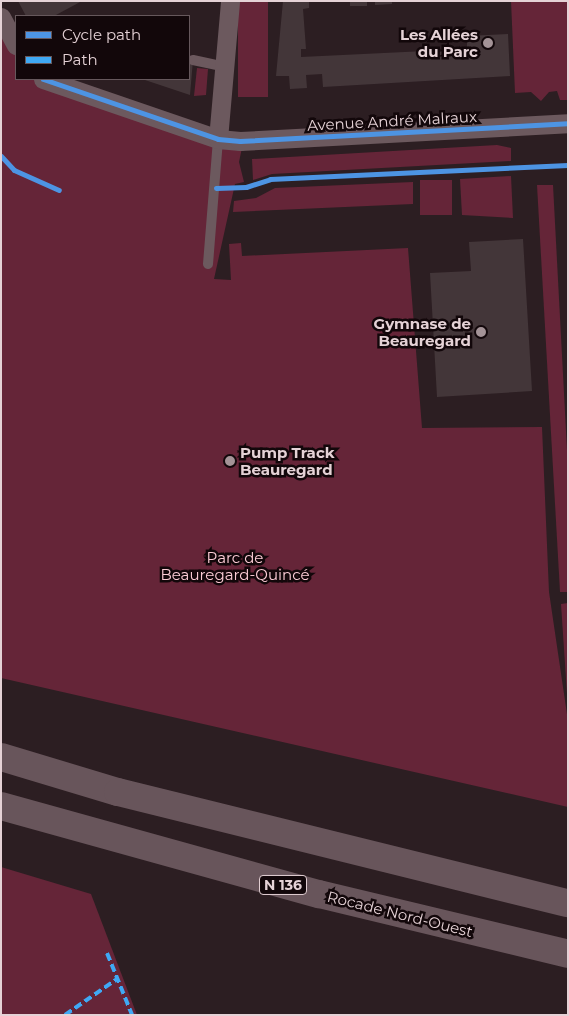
<!DOCTYPE html>
<html>
<head>
<meta charset="utf-8">
<style>
  body { margin:0 }
  #map { position:relative; width:569px; height:1016px; overflow:hidden; background:#2c1e22; font-family:Montserrat,sans-serif }
  div>[style] { position:absolute }
  [style*='--x'] { left:calc(var(--x)*1px); top:calc(var(--y)*1px); width:calc(var(--w)*1px); rotate:calc(var(--a)*1deg) }
  .green>* { inset:0; background:#652538; transform-origin:0 0 }
  .building>* { inset:0; background:#433639; transform-origin:0 0 }
  .lane>* { height:10px; margin:-5px; padding:0 5px; transform-origin:5px; border-radius:5px; background:#6c595e }
  .street>* { height:19px; margin:-9.5px; padding:0 9.5px; transform-origin:9.5px; border-radius:9.5px; background:#6c595e }
  .highway>* { height:28px; margin:-14px; padding:0 14px; transform-origin:14px; border-radius:14px; background:#68555b }
  .quiet>* { height:4px; margin-top:-2px; transform-origin:0; background:repeating-linear-gradient(90deg,#3fa9f5 0 8px,transparent 0 12px) }
  .cycleway>* { height:5px; margin:-2.5px; padding:0 2.5px; transform-origin:2.5px; border-radius:2.5px; background:#4d94e3 }
  .dots>* { width:14px; height:14px; translate:-50% -50%; box-sizing:border-box; border:2px solid #12070a; border-radius:50% }
  span { translate:-50% -50%; white-space:nowrap; text-align:center; line-height:1.15; -webkit-text-stroke:5px #12070a; paint-order:stroke }
  .shield-label span { padding:1px 4px; background:#12070a; border:1px solid; border-radius:4px; -webkit-text-stroke-width:0 }
  .shield-label { font-size:14px; color:#e5d2d6; font-weight:700 }
  .poi-label { font-size:15px; color:#e5d2d6; font-weight:700 }
  .right { translate:-100% -50%; text-align:right }
  .left { translate:0 -50%; text-align:left }
  .street-label { font-size:15px; color:#e5d2d6 }
  .park-label { font-size:15px; color:#fdcdd7 }
  .frame { position:absolute; inset:0; border:2px solid #e5d2d6; pointer-events:none }
  .legend { position:absolute; left:15px; top:15px; width:175px; height:65px; box-sizing:border-box; background:#12070a; border:1px solid #66585c; margin:0; padding:6px 9px; list-style:none; font-size:15px; color:#e5d2d6 }
  .legend li { display:flex; align-items:center; gap:10px; height:25px }
  .legend b { width:25px; border:1px solid #66585c }
</style>
</head>
<body>
<div id="map">
  <div class="green">
    <i style="left:238px;top:1px;width:30px;height:96px"></i>
    <i style="clip-path:polygon(511px 1px,568px 1px,568px 100px,560px 100px,557px 91px,549px 92px,541px 101px,531px 92px,515px 93px)"></i>
    <i style="clip-path:polygon(1px 15px,16px 43px,16px 79px,62px 79px,243px 143px,239px 162px,244px 182px,235px 184px,214px 279px,231px 280px,229px 244px,241px 243px,242px 256px,408px 248px,422px 428px,542px 427px,549px 592px,568px 721px,568px 807px,1px 678px)"></i>
    <i style="clip-path:polygon(197px 68px,208px 69px,206px 95px,194px 96px)"></i>
    <i style="clip-path:polygon(497px 145px,511px 148px,511px 161px,272px 174px,253px 180px,252px 159px)"></i>
    <i style="clip-path:polygon(511px 176px,513px 218px,462px 215px,460px 179px)"></i>
    <i style="left:452px;top:180px;width:35px;height:32px;rotate:90deg"></i>
    <i style="clip-path:polygon(413px 182px,413px 204px,233px 212px,234px 201px,256px 198px,275px 188px)"></i>
    <i style="clip-path:polygon(537px 185px,553px 185px,568px 469px,568px 592px,560px 592px)"></i>
    <i style="clip-path:polygon(568px 603px,568px 709px,561px 604px)"></i>
    <i style="clip-path:polygon(1px 867px,91px 894px,137px 1015px,1px 1015px)"></i>
  </div>
  <div class="building">
    <i style="clip-path:polygon(18px 1px,82px 1px,54px 16px,26px 16px)"></i>
    <i style="clip-path:polygon(283px 1px,309px 1px,309px 8px,303px 9px,306px 49px,301px 49px,301px 57px,467px 49px,467px 36px,508px 34px,510px 76px,323px 87px,322px 74px,306px 75px,307px 88px,290px 89px,289px 76px,276px 76px)"></i>
    <i style="left:350px;top:1px;width:17px;height:5px"></i>
    <i style="clip-path:polygon(375px 1px,392px 1px,392px 4px,375px 5px)"></i>
    <i style="clip-path:polygon(189px 57px,193px 60px,190px 95px,142px 79px,189px 79px)"></i>
    <i style="clip-path:polygon(523px 239px,532px 391px,437px 397px,430px 273px,471px 271px,469px 242px)"></i>
  </div>
  <div class="lane">
    <i style="--x:193;--y:60;--w:33;--a:12"></i>
    <i style="--x:208;--y:264;--w:125;--a:-85.4"></i>
  </div>
  <div class="street">
    <i style="--x:1;--y:17;--w:32;--a:62"></i>
    <i style="--x:43;--y:79;--w:185;--a:18.9"></i>
    <i style="--x:218;--y:139;--w:22;--a:5"></i>
    <i style="--x:240;--y:141;--w:328;--a:-3.1"></i>
    <i style="--x:218;--y:139;--w:139;--a:-85"></i>
  </div>
  <div class="highway">
    <i style="--x:1;--y:757;--w:122;--a:16.7"></i>
    <i style="--x:118;--y:792;--w:463;--a:13.9"></i>
    <i style="--x:1;--y:806;--w:330;--a:15.5"></i>
    <i style="--x:319;--y:894;--w:256;--a:13.5"></i>
  </div>
  <div class="quiet">
    <i style="--x:107;--y:953;--w:67;--a:68"></i>
    <i style="--x:65;--y:1015;--w:63;--a:-34.7"></i>
  </div>
  <div class="cycleway">
    <i style="--x:43;--y:79;--w:185;--a:18.9"></i>
    <i style="--x:218;--y:139;--w:22;--a:5"></i>
    <i style="--x:240;--y:141;--w:328;--a:-3.1"></i>
    <i style="--x:1;--y:156;--w:19;--a:47"></i>
    <i style="--x:14;--y:170;--w:49;--a:24"></i>
    <i style="--x:216;--y:188;--w:30;--a:-2"></i>
    <i style="--x:246;--y:187;--w:25;--a:-18"></i>
    <i style="--x:270;--y:179;--w:298;--a:-2.7"></i>
  </div>
  <div class="dots">
    <i style="left:488px;top:43px;background:#a49397"></i>
    <i style="left:481px;top:332px;background:#a49397"></i>
    <i style="left:230px;top:461px;background:#a49397"></i>
  </div>
  <div class="shield-label">
    <span style="left:283px;top:885px">N 136</span>
  </div>
  <div class="poi-label">
    <span class="right" style="left:478px;top:43px">Les Allées<br>du Parc</span>
    <span class="right" style="left:471px;top:332px">Gymnase de<br>Beauregard</span>
    <span class="left" style="left:240px;top:461px">Pump Track<br>Beauregard</span>
  </div>
  <div class="street-label">
    <span style="left:392px;top:121px;rotate:-3deg">Avenue André Malraux</span>
    <span style="left:400px;top:914px;rotate:14deg">Rocade Nord-Ouest</span>
  </div>
  <div class="park-label">
    <span style="left:235px;top:566px">Parc de<br>Beauregard-Quincé</span>
  </div>
  <div class="frame"></div>
  <ul class="legend">
  <li><b style="height:6px;background:#4d94e3"></b>Cycle path</li>
  <li><b style="height:6px;background:#3fa9f5"></b>Path</li>
  </ul>
</div>
</body>
</html>
